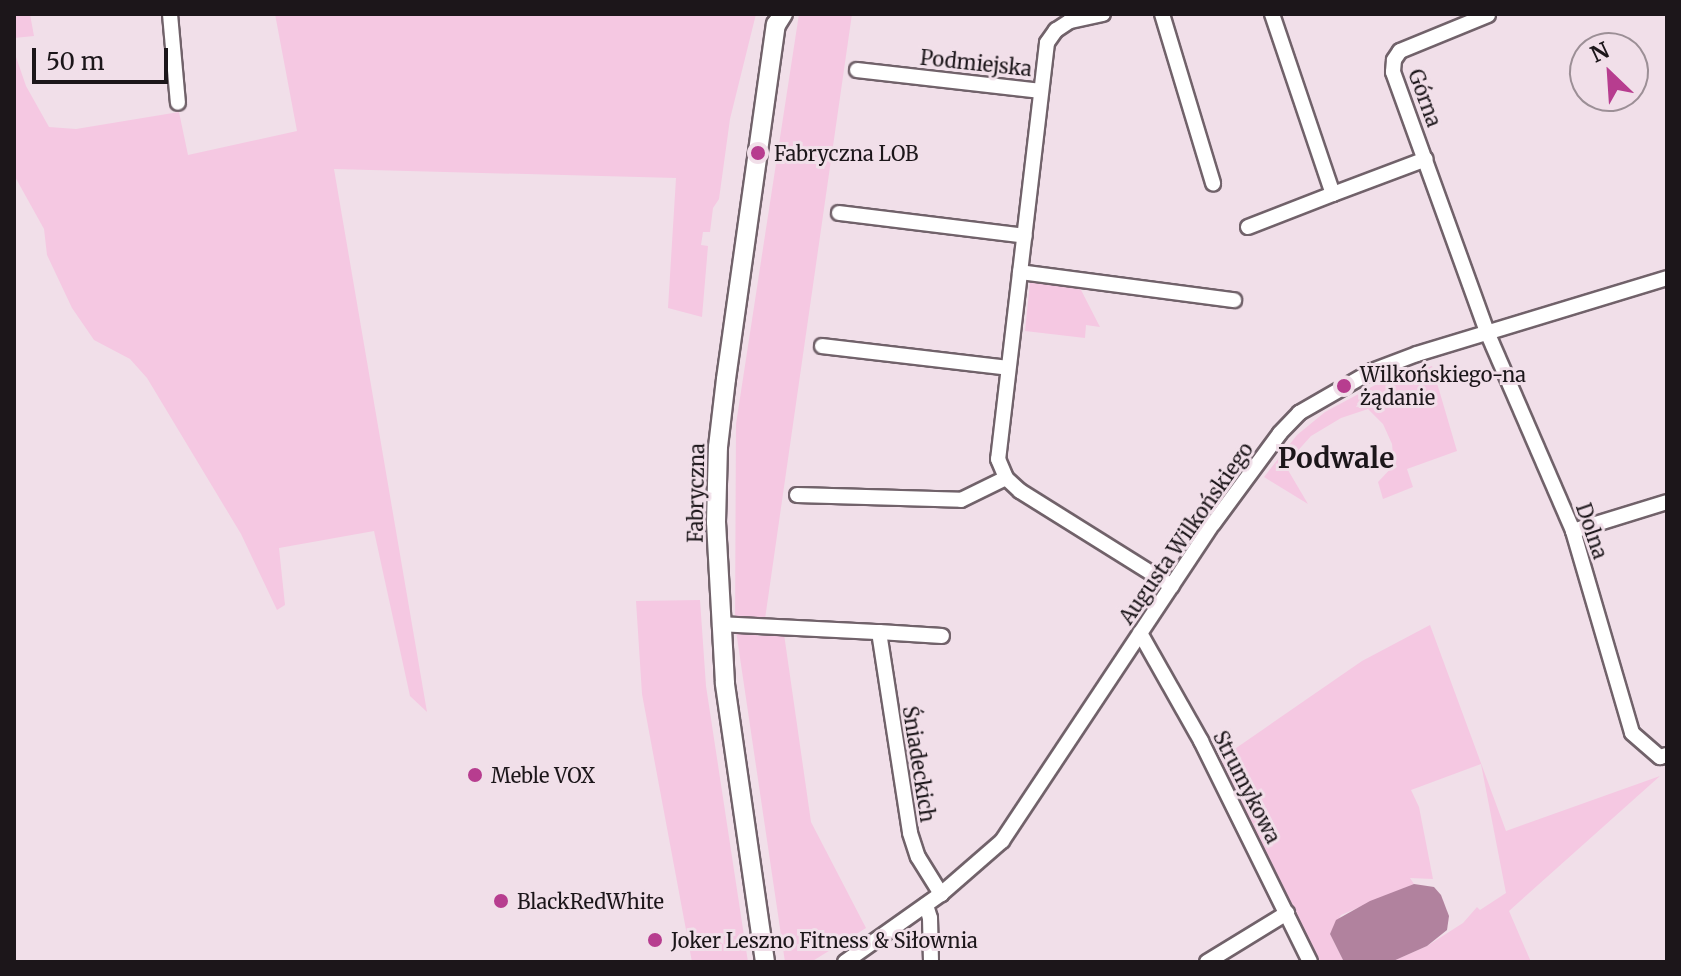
<!DOCTYPE html>
<html>
<head>
<meta charset="utf-8">
<style>
  body { margin:0 }
  #map { position:relative; width:1681px; height:976px; overflow:hidden; background:#f1dfe9; font-family:Merriweather,serif }
  div>[style] { position:absolute }
  [style*='--x'] { left:calc(var(--x)*1px); top:calc(var(--y)*1px); width:calc(var(--w)*1px); rotate:calc(var(--a)*1deg) }
  .green>* { inset:0; background:#f5c8e2 }
  .water>* { inset:0; background:#b1829e }
  .roads { filter:drop-shadow(2px 0 #71626a) drop-shadow(-2px 0 #71626a) drop-shadow(0 2px #71626a) drop-shadow(0 -2px #71626a) }
  .minor>* { height:14px; margin:-7px; padding:0 7px; transform-origin:7px; border-radius:7px; background:#fff }
  .tertiary>* { height:18px; margin:-9px; padding:0 9px; transform-origin:9px; border-radius:9px; background:#fff }
  .dots>* { width:22px; height:22px; translate:-50% -50%; box-sizing:border-box; border:4px solid #f1dfe9; border-radius:50% }
  span { translate:-50% -50%; white-space:nowrap; text-align:center; line-height:1.15; -webkit-text-stroke:6px #f1dfe9; paint-order:stroke }
  .street-label { font-size:20px; color:#1c161a }
  .poi-label { font-size:20px; color:#1c161a }
  .left { translate:0 -50%; text-align:left }
  .district-label { font-size:28px; color:#1c161a; font-weight:700 }
  .frame { position:absolute; inset:0; border:16px solid #1c161a; pointer-events:none }
  .north { position:absolute; left:1569px; top:32px; width:80px; height:80px; box-sizing:border-box; background:#f1dfe9; border:2px solid #9c8f96; border-radius:50%; rotate:335deg; font-size:22px; font-weight:700; line-height:32px; text-align:center; color:#1c161a }
  .north::after { content:''; display:block; margin:auto; width:28px; height:36px; background:#b73d8f; clip-path:polygon(50% 0,100% 100%,50% 72%,0 100%) }
  .scale { position:absolute; left:32px; top:48px; width:136px; height:36px; box-sizing:border-box; border:4px solid #1c161a; border-top:0; padding-left:10px; font-size:24px; line-height:28px; white-space:nowrap; color:#1c161a; -webkit-text-stroke:6px #f1dfe9; paint-order:stroke }
</style>
</head>
<body>
<div id="map">
  <div class="green">
    <i style="clip-path:polygon(14px 14px,30px 14px,34px 36px,14px 38px)"></i>
    <i style="clip-path:polygon(275px 14px,756px 14px,730px 119px,719px 199px,713px 208px,710px 232px,703px 232px,701px 245px,708px 246px,702px 317px,668px 308px,676px 178px,334px 169px,427px 712px,410px 696px,374px 531px,279px 548px,285px 605px,277px 610px,241px 534px,147px 378px,130px 359px,94px 340px,72px 308px,47px 255px,44px 229px,14px 175px,14px 51px,26px 86px,49px 127px,76px 129px,179px 112px,188px 155px,297px 131px)"></i>
    <i style="clip-path:polygon(799px 14px,852px 14px,764px 626px,757px 636px,784px 634px,811px 822px,866px 928px,811px 962px,785px 962px,735px 624px,736px 424px)"></i>
    <i style="clip-path:polygon(1030px 282px,1080px 288px,1100px 327px,1086px 325px,1085px 338px,1025px 331px)"></i>
    <i style="clip-path:polygon(1432px 366px,1457px 451px,1407px 469px,1413px 487px,1383px 499px,1378px 482px,1394px 465px,1392px 444px,1383px 424px,1368px 409px,1341px 418px,1311px 436px,1285px 465px,1308px 504px,1264px 477px,1297px 435px,1325px 412px,1377px 384px)"></i>
    <i style="clip-path:polygon(700px 600px,706px 686px,748px 962px,692px 962px,642px 694px,636px 601px)"></i>
    <i style="clip-path:polygon(1430px 625px,1506px 831px,1660px 776px,1509px 911px,1531px 962px,1391px 962px,1427px 946px,1463px 923px,1477px 907px,1480px 910px,1506px 893px,1481px 764px,1411px 790px,1419px 807px,1433px 879px,1410px 878px,1414px 884px,1341px 915px,1330px 934px,1344px 962px,1310px 962px,1213px 764px,1362px 661px)"></i>
  </div>
  <div class="water">
    <i style="clip-path:polygon(1414px 884px,1434px 887px,1441px 895px,1449px 916px,1447px 930px,1427px 946px,1391px 962px,1344px 962px,1330px 934px,1336px 920px,1370px 901px)"></i>
  </div>
  <div class="roads">
    <div class="minor">
      <i style="--x:170;--y:14;--w:89;--a:84.9"></i>
      <i style="--x:1103;--y:14;--w:34;--a:168"></i>
      <i style="--x:1070;--y:21;--w:17;--a:147"></i>
      <i style="--x:1056;--y:30;--w:16;--a:125"></i>
      <i style="--x:1047;--y:43;--w:419;--a:96.7"></i>
      <i style="--x:998;--y:459;--w:21;--a:67"></i>
      <i style="--x:1006;--y:478;--w:19;--a:43"></i>
      <i style="--x:1020;--y:491;--w:179;--a:32"></i>
      <i style="--x:1162;--y:14;--w:177;--a:73.2"></i>
      <i style="--x:1272;--y:14;--w:190;--a:71.3"></i>
      <i style="--x:1333;--y:194;--w:99;--a:-20.6"></i>
      <i style="--x:1488;--y:15;--w:95;--a:157.8"></i>
      <i style="--x:1400;--y:51;--w:11;--a:124"></i>
      <i style="--x:1394;--y:60;--w:12;--a:95"></i>
      <i style="--x:1393;--y:72;--w:276;--a:70.1"></i>
      <i style="--x:1487;--y:332;--w:217;--a:66.6"></i>
      <i style="--x:1573;--y:531;--w:210;--a:73.7"></i>
      <i style="--x:1632;--y:733;--w:37;--a:41"></i>
      <i style="--x:1660;--y:757;--w:7;--a:-16"></i>
      <i style="--x:857;--y:70;--w:185;--a:6.5"></i>
      <i style="--x:839;--y:213;--w:187;--a:7"></i>
      <i style="--x:1248;--y:227;--w:91;--a:-21.2"></i>
      <i style="--x:1020;--y:272;--w:216;--a:7.5"></i>
      <i style="--x:822;--y:346;--w:187;--a:6.7"></i>
      <i style="--x:797;--y:495;--w:164;--a:1.7"></i>
      <i style="--x:961;--y:500;--w:50;--a:-26.1"></i>
      <i style="--x:1573;--y:531;--w:98;--a:-17.1"></i>
      <i style="--x:720;--y:624;--w:159;--a:2.9"></i>
      <i style="--x:879;--y:632;--w:203;--a:81.2"></i>
      <i style="--x:910;--y:833;--w:25;--a:72"></i>
      <i style="--x:918;--y:857;--w:44;--a:58.1"></i>
      <i style="--x:879;--y:632;--w:63;--a:3.6"></i>
      <i style="--x:1140;--y:633;--w:124;--a:60.5"></i>
      <i style="--x:1201;--y:741;--w:246;--a:63.7"></i>
      <i style="--x:926;--y:905;--w:14;--a:73"></i>
      <i style="--x:930;--y:918;--w:44;--a:88.7"></i>
      <i style="--x:845;--y:962;--w:118;--a:-35.3"></i>
      <i style="--x:941;--y:894;--w:81;--a:-41"></i>
      <i style="--x:1002;--y:841;--w:381;--a:-56.4"></i>
      <i style="--x:1213;--y:524;--w:113;--a:-53.6"></i>
      <i style="--x:1280;--y:433;--w:28;--a:-46"></i>
      <i style="--x:1299;--y:413;--w:84;--a:-29.9"></i>
      <i style="--x:1372;--y:371;--w:48;--a:-20.7"></i>
      <i style="--x:1417;--y:354;--w:261;--a:-16.9"></i>
      <i style="--x:1207;--y:962;--w:94;--a:-31.5"></i>
    </div>
    <div class="tertiary">
      <i style="--x:765;--y:962;--w:282;--a:-98.2"></i>
      <i style="--x:725;--y:683;--w:161;--a:-93.2"></i>
      <i style="--x:716;--y:522;--w:75;--a:-88.5"></i>
      <i style="--x:718;--y:447;--w:68;--a:-83.3"></i>
      <i style="--x:726;--y:379;--w:358;--a:-82"></i>
      <i style="--x:776;--y:25;--w:13;--a:-58"></i>
    </div>
  </div>
  <div class="dots">
    <i style="left:758px;top:153px;background:#b73d8f"></i>
    <i style="left:1344px;top:386px;background:#b73d8f"></i>
    <i style="left:475px;top:775px;background:#b73d8f"></i>
    <i style="left:501px;top:901px;background:#b73d8f"></i>
    <i style="left:655px;top:940px;background:#b73d8f"></i>
  </div>
  <div class="street-label">
    <span style="left:976px;top:63px;rotate:6deg">Podmiejska</span>
    <span style="left:1425px;top:98px;rotate:70deg">Górna</span>
    <span style="left:696px;top:493px;rotate:-89deg">Fabryczna</span>
    <span style="left:1592px;top:531px;rotate:71deg">Dolna</span>
    <span style="left:1186px;top:533px;rotate:-55deg">Augusta Wilkońskiego</span>
    <span style="left:919px;top:764px;rotate:81deg">Śniadeckich</span>
    <span style="left:1247px;top:787px;rotate:63deg">Strumykowa</span>
  </div>
  <div class="poi-label">
    <span class="left" style="left:774px;top:153px">Fabryczna LOB</span>
    <span class="left" style="left:1360px;top:386px">Wilkońskiego-na<br>żądanie</span>
    <span class="left" style="left:491px;top:775px">Meble VOX</span>
    <span class="left" style="left:517px;top:901px">BlackRedWhite</span>
    <span class="left" style="left:671px;top:940px">Joker Leszno Fitness &amp; Siłownia</span>
  </div>
  <div class="district-label">
    <span style="left:1336px;top:458px">Podwale</span>
  </div>
  <div class="frame"></div>
  <div class="north">N</div>
  <div class="scale">50 m</div>
</div>
</body>
</html>
